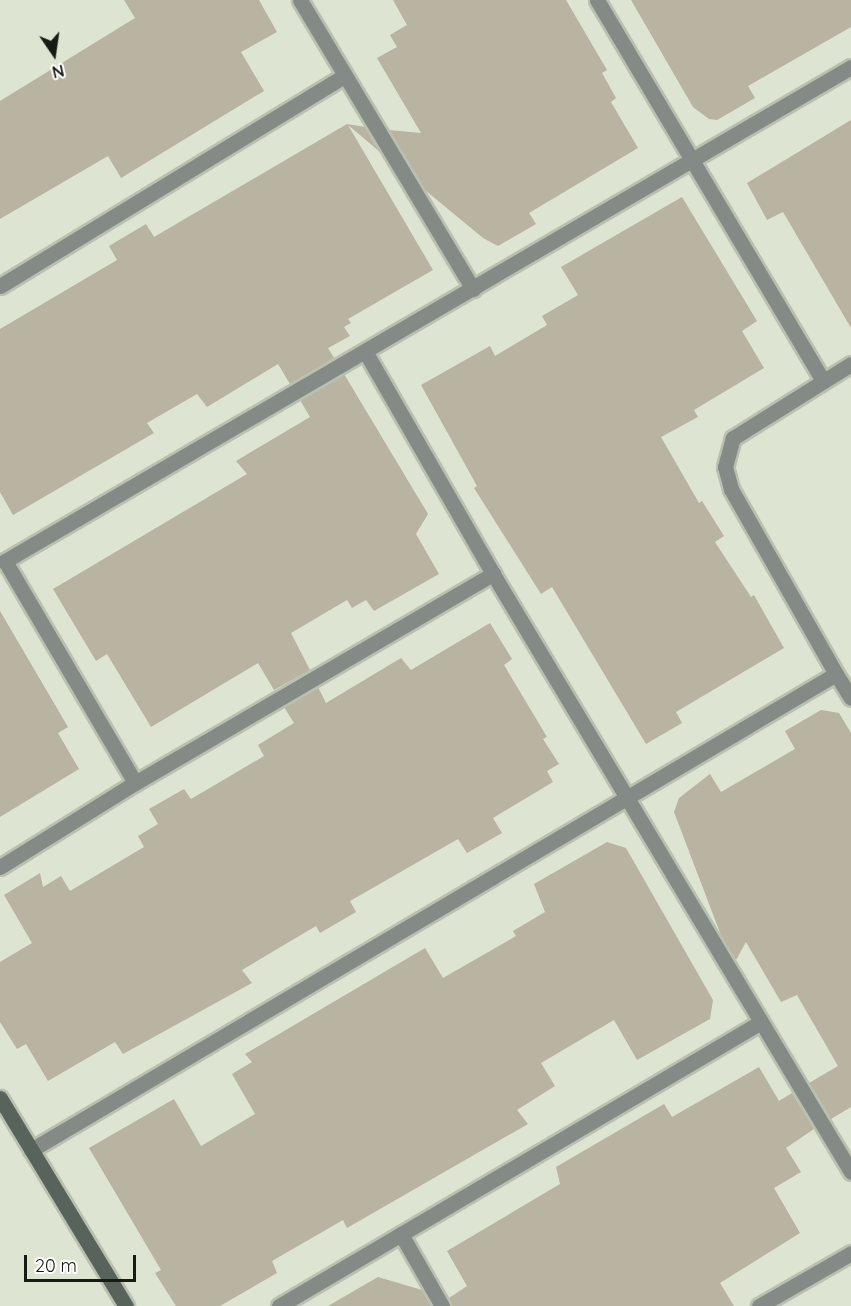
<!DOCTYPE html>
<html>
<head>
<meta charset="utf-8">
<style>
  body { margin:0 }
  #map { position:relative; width:851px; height:1306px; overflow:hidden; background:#dde4d2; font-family:Quicksand,sans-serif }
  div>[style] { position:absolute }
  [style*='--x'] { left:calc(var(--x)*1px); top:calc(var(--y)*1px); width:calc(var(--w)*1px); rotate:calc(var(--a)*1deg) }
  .building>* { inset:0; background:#b9b3a1 }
  .roads { filter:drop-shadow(2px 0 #bac0b0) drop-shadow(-2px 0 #bac0b0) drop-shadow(0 2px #bac0b0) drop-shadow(0 -2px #bac0b0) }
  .street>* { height:15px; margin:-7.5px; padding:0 7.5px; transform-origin:7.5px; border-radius:7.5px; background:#848b86 }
  .secondary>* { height:15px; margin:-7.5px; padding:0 7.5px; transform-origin:7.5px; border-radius:7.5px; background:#58635c }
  span { translate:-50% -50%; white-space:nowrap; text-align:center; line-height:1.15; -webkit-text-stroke:5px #fff; paint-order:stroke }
  .north { position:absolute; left:24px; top:24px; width:60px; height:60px; -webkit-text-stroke:4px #fff; paint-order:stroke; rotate:167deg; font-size:16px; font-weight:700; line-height:24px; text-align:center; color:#181a14 }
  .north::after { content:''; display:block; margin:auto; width:21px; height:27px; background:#181a14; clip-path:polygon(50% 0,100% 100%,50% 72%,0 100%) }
  .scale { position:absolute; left:24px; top:1255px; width:112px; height:27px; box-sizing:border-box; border:3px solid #181a14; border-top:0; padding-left:8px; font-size:18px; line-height:21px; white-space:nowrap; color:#181a14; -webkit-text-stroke:4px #fff; paint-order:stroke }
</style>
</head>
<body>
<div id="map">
  <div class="building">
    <i style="clip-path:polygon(124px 0,259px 0,277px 32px,241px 52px,264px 91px,121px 178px,108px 156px,0 219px,0 101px,135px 18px)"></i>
    <i style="clip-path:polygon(393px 0,566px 0,607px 70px,602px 73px,616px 98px,611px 102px,638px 148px,529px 213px,536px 224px,498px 246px,483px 238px,425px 190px,389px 130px,421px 133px,377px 58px,397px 47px,390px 35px,407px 25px)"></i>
    <i style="clip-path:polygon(631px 0,851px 0,851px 27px,748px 86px,755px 98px,717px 120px,709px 119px,693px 107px)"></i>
    <i style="clip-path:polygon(851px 120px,851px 328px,783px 212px,767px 220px,747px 183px)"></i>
    <i style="clip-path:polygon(347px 124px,365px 127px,380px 152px,348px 125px,433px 270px,348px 319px,351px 323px,344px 327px,350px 336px,328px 348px,334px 358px,290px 384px,278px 364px,207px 407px,197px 394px,147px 423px,154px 433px,13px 515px,0 492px,0 329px,117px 260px,109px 246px,146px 224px,154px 237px)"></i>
    <i style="clip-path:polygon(682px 197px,757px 321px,742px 331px,764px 368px,694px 410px,698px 417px,661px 437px,699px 503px,702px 501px,724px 536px,715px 542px,751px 597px,754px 595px,784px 648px,676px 712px,682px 723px,646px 744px,552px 587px,541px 594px,474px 488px,477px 486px,421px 385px,490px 346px,495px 356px,547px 325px,542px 316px,578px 295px,561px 267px)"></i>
    <i style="clip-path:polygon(344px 374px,428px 514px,416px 534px,439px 574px,374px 611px,366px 600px,352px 608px,347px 600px,291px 633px,310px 670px,274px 690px,258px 663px,151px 727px,107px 654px,96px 661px,53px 589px,247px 474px,236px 461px,310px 417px,300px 400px)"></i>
    <i style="clip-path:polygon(0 611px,68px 727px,58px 733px,79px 769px,0 817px)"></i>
    <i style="clip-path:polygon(490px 623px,512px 659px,504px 665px,547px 737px,543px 739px,559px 764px,547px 771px,553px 782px,493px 818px,502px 833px,467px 853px,458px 839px,350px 901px,356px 912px,320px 933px,316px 926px,242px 970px,252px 983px,123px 1054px,115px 1042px,48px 1081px,26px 1044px,17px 1049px,0 1022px,0 962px,32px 943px,4px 895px,40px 873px,43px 887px,61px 876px,70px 891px,144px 847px,138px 836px,158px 824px,149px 809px,184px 789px,191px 799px,264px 756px,258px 745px,294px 723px,284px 707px,318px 687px,326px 703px,401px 658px,411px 670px)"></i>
    <i style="clip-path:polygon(821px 710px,839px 713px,851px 733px,851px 1107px,831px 1119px,809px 1083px,838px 1066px,797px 995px,781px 1002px,746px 942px,736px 960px,722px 938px,674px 812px,679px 798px,710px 774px,721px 792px,795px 749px,785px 731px)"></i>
    <i style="clip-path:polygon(607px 842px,626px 848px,713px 1000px,710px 1019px,637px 1060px,614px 1020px,541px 1063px,555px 1086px,517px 1110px,528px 1124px,347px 1228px,343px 1220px,272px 1261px,277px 1273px,220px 1306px,176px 1306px,155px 1273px,161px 1270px,89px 1148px,174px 1099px,201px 1146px,255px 1114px,232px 1074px,252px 1062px,245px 1054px,425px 948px,443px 978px,516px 936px,513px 931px,545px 912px,534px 884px)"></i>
    <i style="clip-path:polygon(759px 1067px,779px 1101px,792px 1093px,814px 1129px,786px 1148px,801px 1172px,774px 1188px,800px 1233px,720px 1283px,734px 1306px,452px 1306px,449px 1298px,467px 1286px,447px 1251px,560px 1184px,556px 1167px,664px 1104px,672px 1117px)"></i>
    <i style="clip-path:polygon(378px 1277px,422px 1290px,431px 1306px,328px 1306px)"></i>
  </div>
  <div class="roads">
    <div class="street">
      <i style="--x:300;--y:0;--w:337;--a:59.1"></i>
      <i style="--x:597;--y:0;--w:442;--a:59.3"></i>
      <i style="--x:851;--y:67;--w:980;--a:149.72"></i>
      <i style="--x:5;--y:561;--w:257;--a:59.6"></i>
      <i style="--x:135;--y:783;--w:415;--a:-30.3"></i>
      <i style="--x:493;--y:574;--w:697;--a:59.09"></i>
      <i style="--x:0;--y:286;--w:404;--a:-31.4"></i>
      <i style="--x:366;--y:353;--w:255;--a:60.1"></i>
      <i style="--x:836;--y:674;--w:213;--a:-119.6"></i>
      <i style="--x:731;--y:489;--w:23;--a:-105"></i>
      <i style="--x:725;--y:467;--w:30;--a:-75"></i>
      <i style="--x:733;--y:438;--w:139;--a:-32.1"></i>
      <i style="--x:0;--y:867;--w:159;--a:-31.9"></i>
      <i style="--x:31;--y:1150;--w:935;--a:-30.6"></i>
      <i style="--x:836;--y:674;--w:28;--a:58"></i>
      <i style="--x:401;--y:1234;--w:83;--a:60.3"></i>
      <i style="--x:279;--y:1306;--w:559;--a:-30.51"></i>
      <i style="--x:759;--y:1306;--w:106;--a:-29.9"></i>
    </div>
    <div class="secondary">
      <i style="--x:0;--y:1098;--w:243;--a:58.8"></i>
    </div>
  </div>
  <div class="north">N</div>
  <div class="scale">20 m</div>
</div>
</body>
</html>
